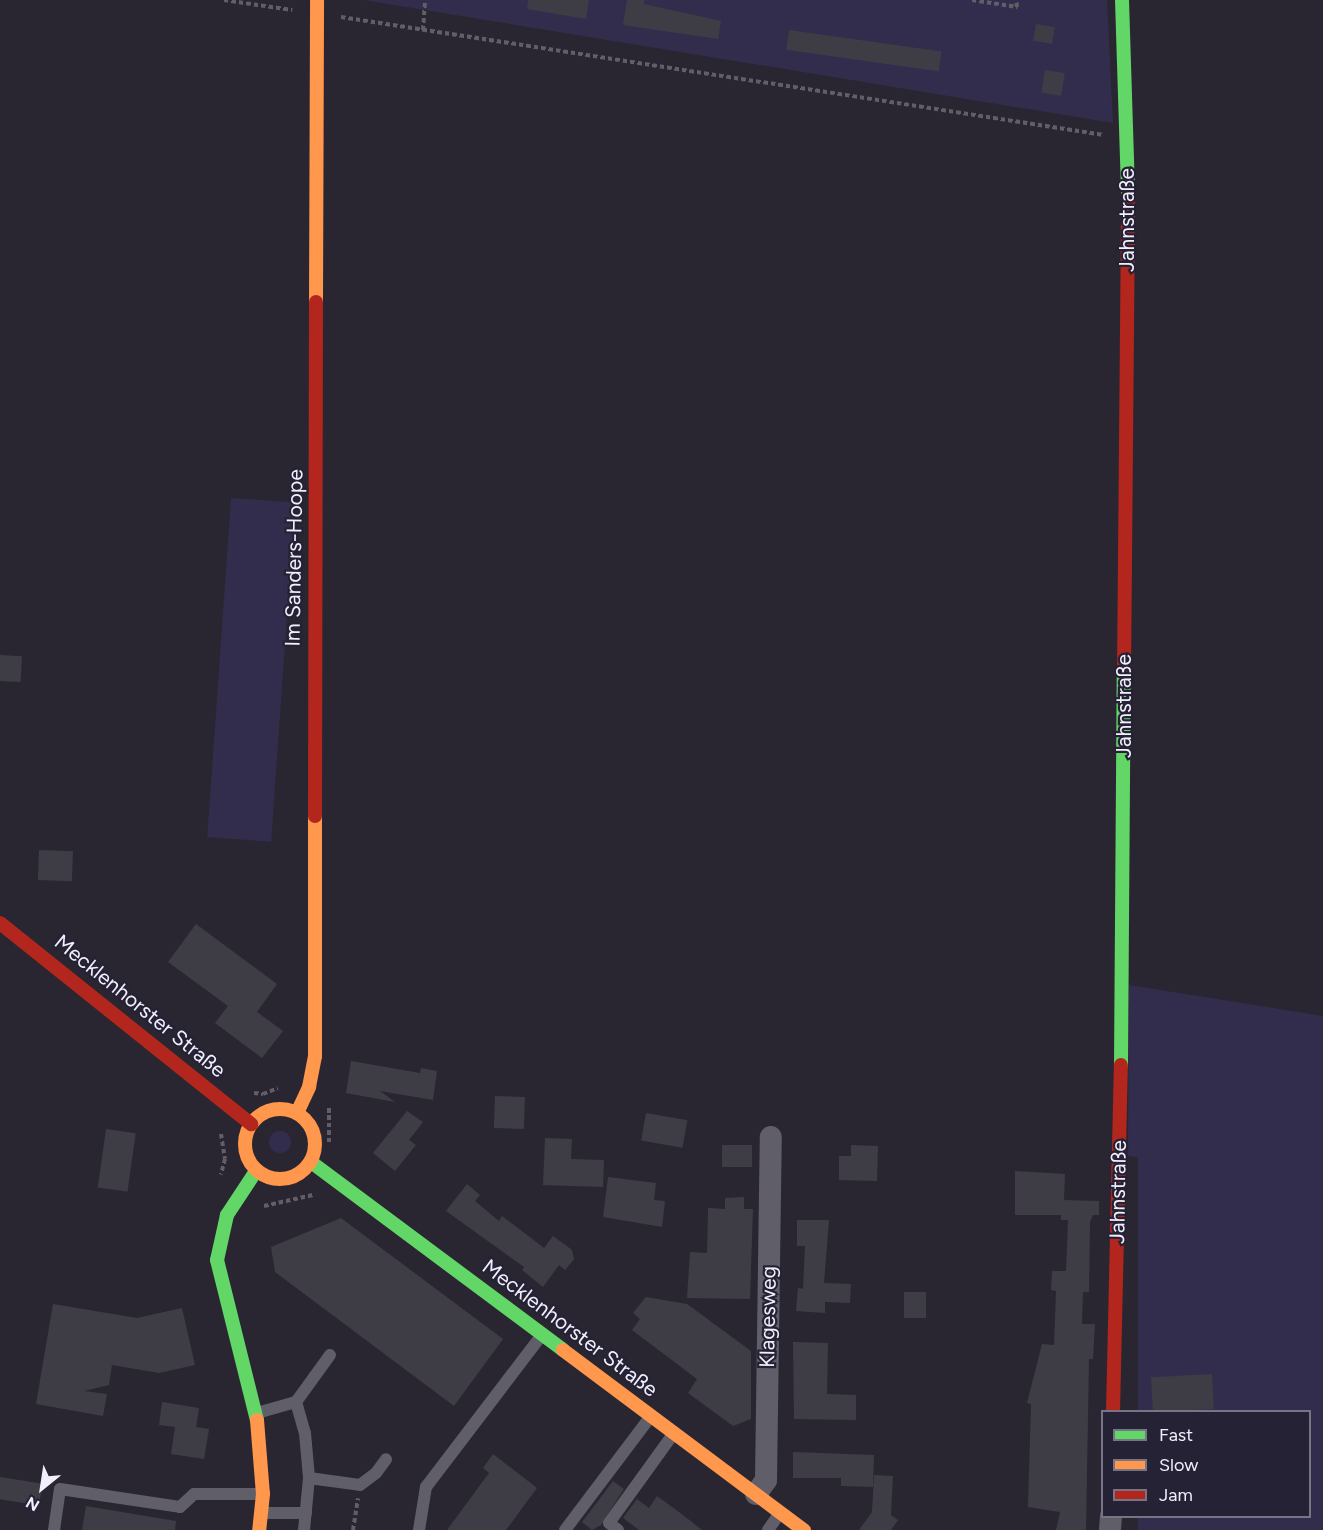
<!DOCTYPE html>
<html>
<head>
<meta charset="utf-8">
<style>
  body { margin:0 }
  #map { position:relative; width:1323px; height:1530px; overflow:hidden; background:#292631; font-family:Figtree,sans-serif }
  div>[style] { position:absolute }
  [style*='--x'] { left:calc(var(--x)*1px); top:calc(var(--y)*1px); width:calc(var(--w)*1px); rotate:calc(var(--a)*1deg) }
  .green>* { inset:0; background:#332d4d; transform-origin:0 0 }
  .round { border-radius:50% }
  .building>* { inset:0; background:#3e3d45; transform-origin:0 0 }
  .path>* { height:4px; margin-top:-2px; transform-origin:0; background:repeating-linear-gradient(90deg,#605e68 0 4.5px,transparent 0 7.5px) }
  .lane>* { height:12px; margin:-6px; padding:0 6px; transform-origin:6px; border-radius:6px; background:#605f69 }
  .street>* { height:22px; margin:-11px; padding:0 11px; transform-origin:11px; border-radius:11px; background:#605f69 }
  .fast>* { height:14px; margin:-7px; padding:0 7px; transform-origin:7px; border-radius:7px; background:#63d668 }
  .slow>* { height:14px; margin:-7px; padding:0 7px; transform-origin:7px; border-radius:7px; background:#ff974d }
  .slow>.ring { margin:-7px; padding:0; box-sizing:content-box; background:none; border:14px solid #ff974d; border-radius:50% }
  .jam>* { height:14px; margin:-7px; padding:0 7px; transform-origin:7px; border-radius:7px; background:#b3261e }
  span { translate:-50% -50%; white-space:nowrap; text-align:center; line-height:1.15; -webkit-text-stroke:4.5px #262235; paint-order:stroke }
  .street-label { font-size:21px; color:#f1effc }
  .legend { position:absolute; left:1101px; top:1410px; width:210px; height:108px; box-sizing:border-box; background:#262235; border:2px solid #777485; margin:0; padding:8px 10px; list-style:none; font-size:18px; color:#f1effc }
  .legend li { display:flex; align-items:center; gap:12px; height:30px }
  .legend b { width:30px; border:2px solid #777485 }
  .north { position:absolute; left:12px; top:1458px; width:60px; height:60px; -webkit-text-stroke:4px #262235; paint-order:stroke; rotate:210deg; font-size:16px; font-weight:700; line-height:24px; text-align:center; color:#f1effc }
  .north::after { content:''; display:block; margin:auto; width:21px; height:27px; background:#f1effc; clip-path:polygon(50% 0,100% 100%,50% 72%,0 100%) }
</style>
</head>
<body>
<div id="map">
  <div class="green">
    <i style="clip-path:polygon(364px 0,1107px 0,1113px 123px)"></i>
    <i style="left:231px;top:498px;width:64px;height:340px;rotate:4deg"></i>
    <i style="clip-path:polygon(1129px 985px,1323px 1016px,1323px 1530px,1138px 1530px,1138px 1517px,1310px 1516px,1310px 1412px,1138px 1411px,1138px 1157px,1128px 1156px)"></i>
    <i class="round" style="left:269px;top:1131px;width:22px;height:22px"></i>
  </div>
  <div class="building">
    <i style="clip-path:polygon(528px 0,589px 0,586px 19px,527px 9px)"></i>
    <i style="clip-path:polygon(627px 0,644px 0,644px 4px,721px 21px,718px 39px,623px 25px)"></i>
    <i style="left:1036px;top:24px;width:19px;height:17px;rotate:9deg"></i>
    <i style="left:789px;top:30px;width:154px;height:20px;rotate:8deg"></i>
    <i style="left:1045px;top:70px;width:20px;height:23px;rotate:9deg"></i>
    <i style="left:0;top:655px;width:22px;height:26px;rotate:3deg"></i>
    <i style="left:39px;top:850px;width:34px;height:30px;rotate:2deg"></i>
    <i style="clip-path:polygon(196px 924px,277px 984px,257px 1012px,283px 1031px,262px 1058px,215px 1023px,228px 1006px,168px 962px)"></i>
    <i style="clip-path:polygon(351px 1061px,420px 1073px,421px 1068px,437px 1071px,433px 1100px,380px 1091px,395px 1102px,346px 1093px)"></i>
    <i style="left:495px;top:1096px;width:30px;height:32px;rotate:2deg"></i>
    <i style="clip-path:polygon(407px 1111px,423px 1122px,409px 1140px,416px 1145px,395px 1171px,373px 1153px)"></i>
    <i style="left:646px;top:1113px;width:42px;height:28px;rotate:10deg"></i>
    <i style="left:106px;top:1129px;width:30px;height:59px;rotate:8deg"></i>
    <i style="clip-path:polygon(545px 1138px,572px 1139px,571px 1159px,604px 1160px,603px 1187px,543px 1185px)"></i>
    <i style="left:722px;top:1145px;width:30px;height:22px"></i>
    <i style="clip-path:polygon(851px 1145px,878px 1146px,877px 1181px,839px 1180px,839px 1156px,851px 1156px)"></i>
    <i style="clip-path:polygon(1015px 1171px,1065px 1174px,1064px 1200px,1099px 1201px,1099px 1215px,1093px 1215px,1090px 1222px,1089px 1292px,1083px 1292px,1082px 1324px,1095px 1324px,1093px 1359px,1089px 1359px,1086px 1530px,1056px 1530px,1060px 1512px,1028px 1507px,1031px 1404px,1027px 1403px,1042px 1344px,1054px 1345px,1056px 1291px,1051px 1290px,1052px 1271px,1066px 1271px,1068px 1220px,1061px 1220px,1061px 1215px,1015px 1215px)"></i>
    <i style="clip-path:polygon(608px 1177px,656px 1183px,654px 1200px,665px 1201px,662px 1227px,603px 1217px)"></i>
    <i style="clip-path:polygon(467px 1184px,480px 1195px,475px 1201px,499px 1221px,502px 1216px,544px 1248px,553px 1236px,572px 1250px,574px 1259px,565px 1270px,559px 1265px,543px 1287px,522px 1270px,524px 1267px,446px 1211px)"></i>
    <i style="clip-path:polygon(744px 1197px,744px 1209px,753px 1209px,750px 1299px,687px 1298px,690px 1252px,707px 1253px,708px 1208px,725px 1209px,725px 1198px)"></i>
    <i style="clip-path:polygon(341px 1218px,503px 1339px,454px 1406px,275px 1272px,271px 1247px)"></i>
    <i style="clip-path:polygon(797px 1220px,829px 1220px,824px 1283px,851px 1284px,850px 1303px,825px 1302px,825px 1313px,796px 1311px,798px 1288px,803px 1289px,805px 1246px,797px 1246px)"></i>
    <i style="left:904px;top:1292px;width:22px;height:26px"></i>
    <i style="clip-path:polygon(646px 1297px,687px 1304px,751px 1351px,751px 1419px,733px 1426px,688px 1393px,697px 1379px,632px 1330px,640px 1319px,633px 1313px)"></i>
    <i style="clip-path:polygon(53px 1304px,137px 1318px,182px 1308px,195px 1365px,159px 1373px,112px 1365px,109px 1385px,84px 1391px,107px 1394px,103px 1416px,36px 1404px)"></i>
    <i style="clip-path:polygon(793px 1342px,828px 1343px,827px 1394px,856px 1395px,856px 1420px,794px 1419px)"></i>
    <i style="left:1212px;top:1374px;width:35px;height:61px;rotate:87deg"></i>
    <i style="clip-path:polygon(162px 1402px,199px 1408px,196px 1427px,209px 1429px,204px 1459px,171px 1454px,175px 1427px,159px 1425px)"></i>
    <i style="clip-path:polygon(793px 1452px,874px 1455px,873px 1487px,841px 1486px,841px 1478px,793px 1478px)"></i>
    <i style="clip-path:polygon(493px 1454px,537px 1488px,506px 1530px,447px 1530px,489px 1473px,483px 1468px)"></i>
    <i style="clip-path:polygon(874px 1475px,893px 1476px,891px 1515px,898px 1520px,891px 1530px,859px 1530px,872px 1512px)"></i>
    <i style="left:0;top:1477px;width:43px;height:22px;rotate:9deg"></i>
    <i style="clip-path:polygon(613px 1481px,624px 1489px,601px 1525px,592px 1530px,582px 1522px)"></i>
    <i style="clip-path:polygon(657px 1496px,683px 1515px,702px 1530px,639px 1530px,623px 1518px,637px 1499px,649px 1508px)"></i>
    <i style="clip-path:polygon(86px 1506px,176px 1521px,175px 1530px,82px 1530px)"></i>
  </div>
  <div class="path">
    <i style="--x:224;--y:0;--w:69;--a:8.4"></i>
    <i style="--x:972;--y:0;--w:46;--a:8.8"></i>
    <i style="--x:1017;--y:7;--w:7;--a:-98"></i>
    <i style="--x:341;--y:17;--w:772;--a:8.79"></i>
    <i style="--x:423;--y:30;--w:30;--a:-86"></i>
    <i style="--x:254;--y:1093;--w:9;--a:6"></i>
    <i style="--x:263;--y:1094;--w:16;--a:-22"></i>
    <i style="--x:329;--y:1108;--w:34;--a:90"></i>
    <i style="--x:221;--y:1134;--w:25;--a:81"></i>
    <i style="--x:225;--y:1159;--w:16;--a:105"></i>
    <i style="--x:264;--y:1206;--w:50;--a:-12.7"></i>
    <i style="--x:353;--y:1530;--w:32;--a:-81"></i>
  </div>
  <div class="lane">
    <i style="--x:296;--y:1402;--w:32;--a:74"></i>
    <i style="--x:305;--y:1433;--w:45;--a:84.9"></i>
    <i style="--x:309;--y:1478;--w:52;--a:95.5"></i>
    <i style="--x:257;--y:1413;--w:41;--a:-15.8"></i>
    <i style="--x:296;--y:1402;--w:58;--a:-54.1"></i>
    <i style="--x:309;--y:1478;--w:51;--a:7.8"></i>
    <i style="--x:360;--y:1485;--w:20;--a:-37"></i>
    <i style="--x:376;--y:1473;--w:17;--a:-54"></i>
    <i style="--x:263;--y:1513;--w:43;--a:0"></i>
    <i style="--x:54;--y:1530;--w:41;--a:-81.7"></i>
    <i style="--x:60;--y:1489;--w:121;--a:8.5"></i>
    <i style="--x:180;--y:1507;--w:19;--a:-43"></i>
    <i style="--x:194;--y:1494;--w:68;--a:0"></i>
    <i style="--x:419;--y:1530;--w:44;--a:-80.8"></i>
    <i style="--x:426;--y:1487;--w:190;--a:-52.7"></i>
    <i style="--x:565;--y:1530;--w:143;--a:-53"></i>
    <i style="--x:618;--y:1530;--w:11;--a:-142"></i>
    <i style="--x:609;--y:1523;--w:111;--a:-54.2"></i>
    <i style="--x:768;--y:1530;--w:21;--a:-55"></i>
  </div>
  <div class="street">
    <i style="--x:756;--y:1494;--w:17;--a:-54"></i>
    <i style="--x:766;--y:1480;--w:343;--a:-89.2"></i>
    <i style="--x:1110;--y:1530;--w:14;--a:-86"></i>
  </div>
  <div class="fast">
    <i style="--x:1122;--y:0;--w:195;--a:88.2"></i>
    <i style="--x:1121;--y:1065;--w:392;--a:-89.6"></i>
    <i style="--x:311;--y:1162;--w:314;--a:36.7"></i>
    <i style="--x:256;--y:1171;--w:53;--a:123.4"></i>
    <i style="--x:227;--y:1215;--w:46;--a:102.5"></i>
    <i style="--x:217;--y:1260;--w:165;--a:76"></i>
  </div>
  <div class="slow">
    <i style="--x:316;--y:302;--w:302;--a:-89.8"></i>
    <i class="ring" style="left:245px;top:1109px;width:56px;height:56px"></i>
    <i style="--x:297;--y:1113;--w:29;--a:-65"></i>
    <i style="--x:309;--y:1087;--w:32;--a:-79"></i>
    <i style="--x:315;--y:1056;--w:240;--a:-90"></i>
    <i style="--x:563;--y:1350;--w:301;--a:36.8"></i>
    <i style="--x:257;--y:1420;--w:74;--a:85.4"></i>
    <i style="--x:263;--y:1494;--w:36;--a:96"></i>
  </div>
  <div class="jam">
    <i style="--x:1124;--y:673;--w:478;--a:-89.5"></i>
    <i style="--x:315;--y:816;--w:514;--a:-89.89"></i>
    <i style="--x:0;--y:923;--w:322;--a:38.7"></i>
    <i style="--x:1113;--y:1412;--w:347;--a:-88.7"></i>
  </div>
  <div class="street-label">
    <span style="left:1127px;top:220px;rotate:-90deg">Jahnstraße</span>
    <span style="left:294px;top:558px;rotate:-89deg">Im Sanders-Hoope</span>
    <span style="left:1124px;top:706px;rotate:-90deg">Jahnstraße</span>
    <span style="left:140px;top:1006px;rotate:39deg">Mecklenhorster Straße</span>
    <span style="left:1118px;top:1192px;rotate:-89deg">Jahnstraße</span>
    <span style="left:768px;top:1317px;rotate:-89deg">Klagesweg</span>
    <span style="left:570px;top:1328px;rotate:37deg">Mecklenhorster Straße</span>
  </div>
  <ul class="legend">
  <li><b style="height:8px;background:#63d668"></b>Fast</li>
  <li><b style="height:8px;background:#ff974d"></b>Slow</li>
  <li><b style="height:8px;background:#b3261e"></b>Jam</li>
  </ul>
  <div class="north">N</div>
</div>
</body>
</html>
